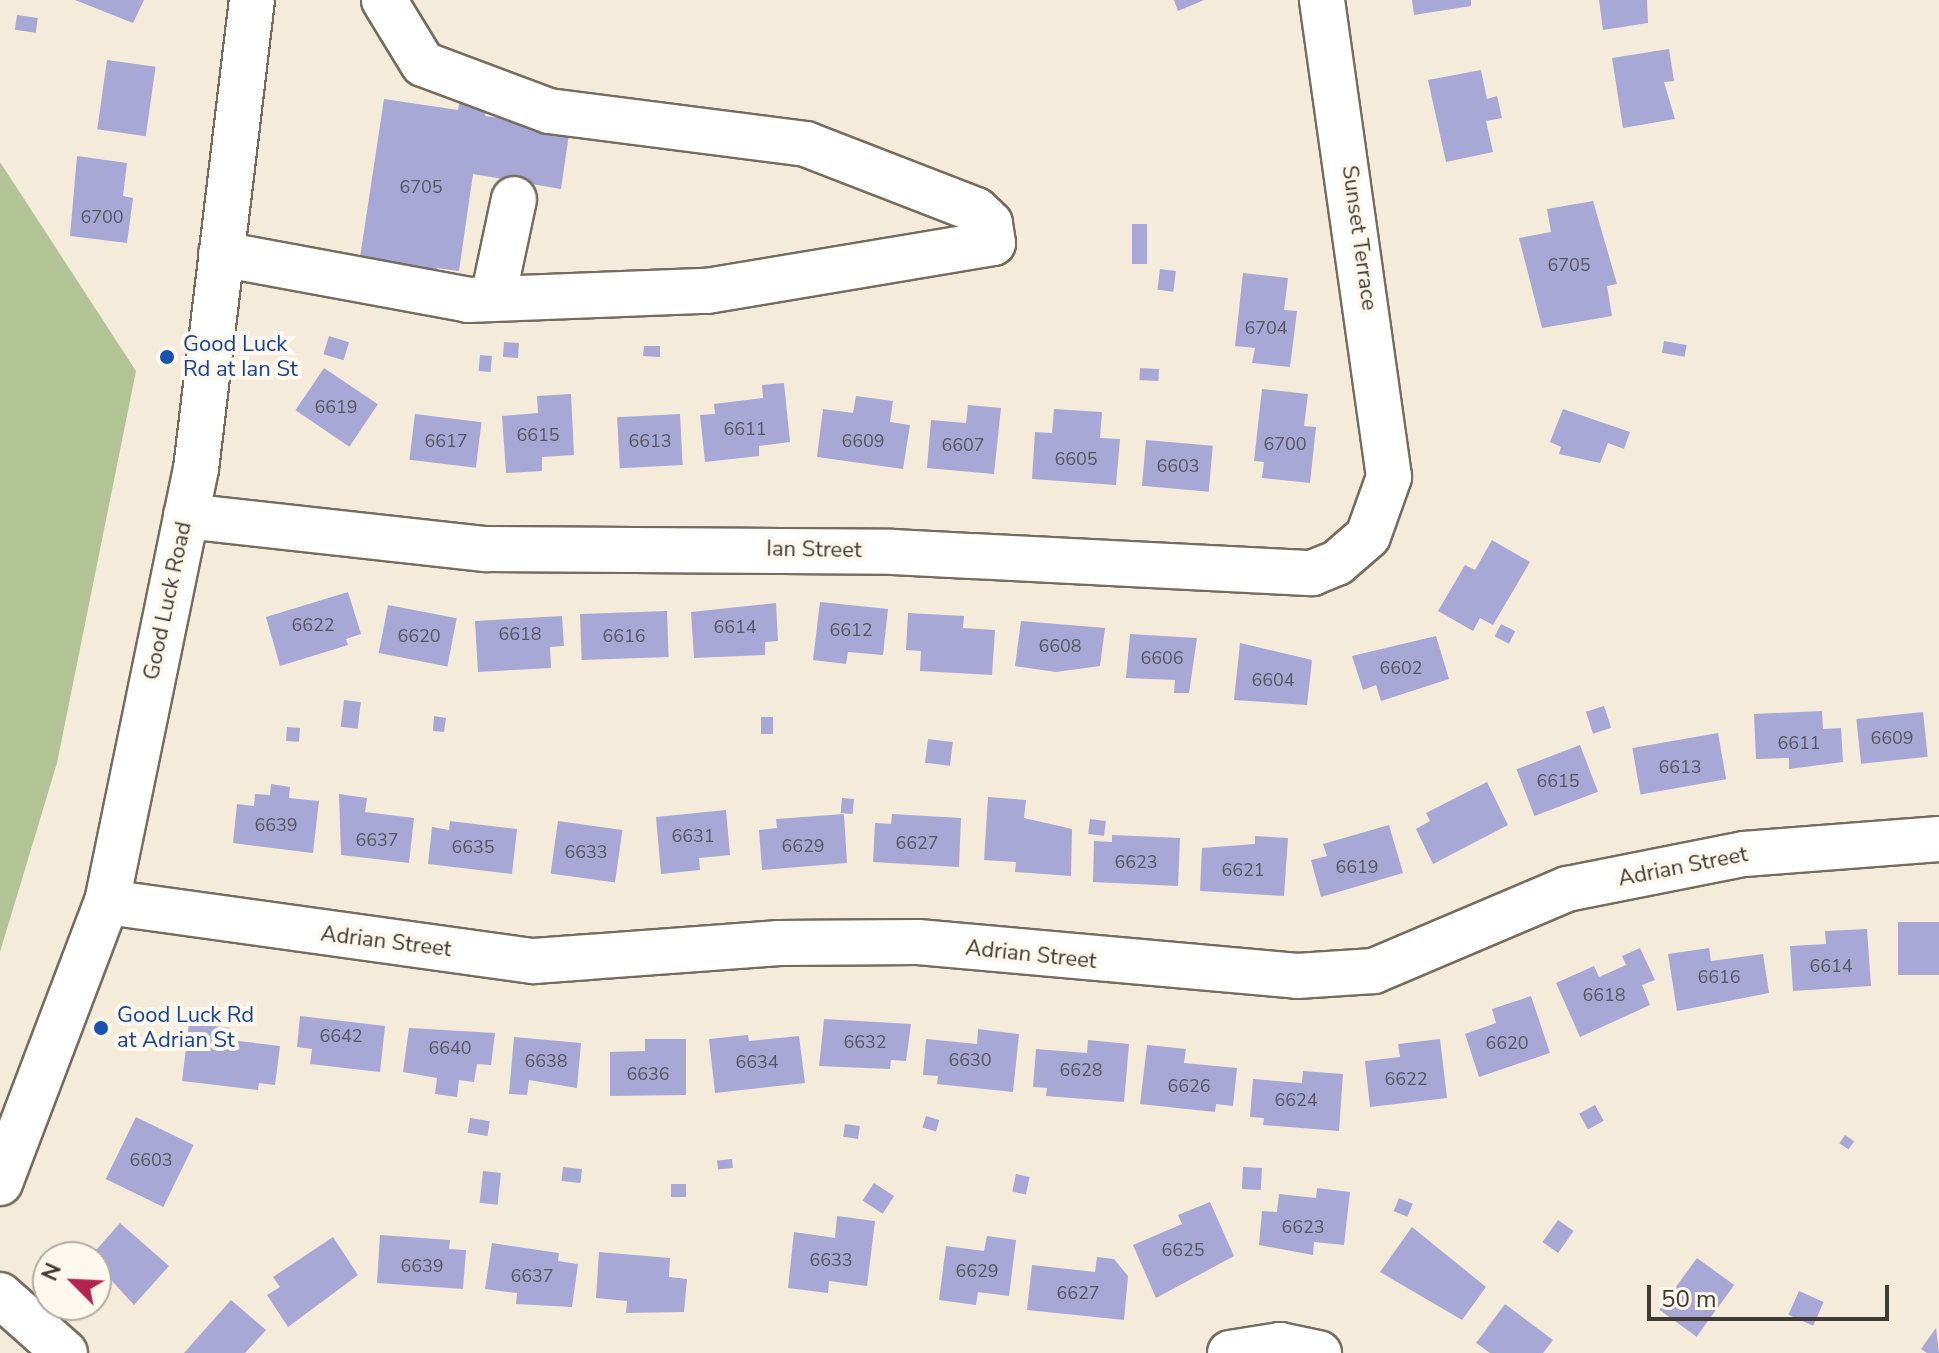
<!DOCTYPE html>
<html>
<head>
<meta charset="utf-8">
<style>
  body { margin:0 }
  #map { position:relative; width:1939px; height:1353px; overflow:hidden; background:#f5ebdb; font-family:"Nunito Sans",sans-serif }
  div>[style] { position:absolute }
  [style*='--x'] { left:calc(var(--x)*1px); top:calc(var(--y)*1px); width:calc(var(--w)*1px); rotate:calc(var(--a)*1deg) }
  .forest>* { inset:0; background:#b2c496 }
  .building>* { inset:0; background:#a7a8d6; transform-origin:0 0 }
  .roads { filter:drop-shadow(2px 0 #756c5f) drop-shadow(-2px 0 #756c5f) drop-shadow(0 2px #756c5f) drop-shadow(0 -2px #756c5f) }
  .minor>* { height:44px; margin:-22px; padding:0 22px; transform-origin:22px; border-radius:22px; background:#fff }
  .major>* { height:44px; margin:-22px; padding:0 22px; transform-origin:22px; border-radius:22px; background:#fff }
  .dots>* { width:22px; height:22px; translate:-50% -50%; box-sizing:border-box; border:4px solid #fff8ef; border-radius:50% }
  span { translate:-50% -50%; white-space:nowrap; text-align:center; line-height:1.15; -webkit-text-stroke:8px #fff8ef; paint-order:stroke }
  .number-label { font-size:18px; color:#5a565d }
  .number-label span { -webkit-text-stroke-width:0 }
  .street-label { font-size:22px; color:#403b35 }
  .transit-label { font-size:22px; color:#164399 }
  .left { translate:0 -50%; text-align:left }
  .north { position:absolute; left:32px; top:1241px; width:80px; height:80px; box-sizing:border-box; background:#fff8ef; border:2px solid #b3aca5; border-radius:50%; rotate:294deg; font-size:22px; font-weight:700; line-height:32px; text-align:center; color:#403b35 }
  .north::after { content:''; display:block; margin:auto; width:28px; height:36px; background:#b32352; clip-path:polygon(50% 0,100% 100%,50% 72%,0 100%) }
  .scale { position:absolute; left:1647px; top:1285px; width:242px; height:36px; box-sizing:border-box; border:4px solid #403b35; border-top:0; padding-left:10px; font-size:24px; line-height:28px; white-space:nowrap; color:#403b35; -webkit-text-stroke:6px #fff8ef; paint-order:stroke }
</style>
</head>
<body>
<div id="map">
  <div class="forest">
    <i style="clip-path:polygon(0 162px,136px 371px,57px 763px,0 952px)"></i>
  </div>
  <div class="building">
    <i style="clip-path:polygon(75px 0,144px 0,133px 23px)"></i>
    <i style="clip-path:polygon(1174px 0,1204px 0,1178px 11px)"></i>
    <i style="clip-path:polygon(1412px 0,1471px 0,1471px 6px,1414px 15px)"></i>
    <i style="clip-path:polygon(1599px 0,1647px 0,1648px 23px,1603px 30px)"></i>
    <i style="left:17px;top:15px;width:21px;height:15px;rotate:8deg"></i>
    <i style="clip-path:polygon(1669px 49px,1674px 81px,1664px 82px,1675px 119px,1623px 128px,1612px 58px)"></i>
    <i style="left:107px;top:60px;width:49px;height:70px;rotate:8deg"></i>
    <i style="clip-path:polygon(1481px 70px,1487px 99px,1497px 96px,1502px 118px,1486px 121px,1493px 152px,1446px 162px,1428px 80px)"></i>
    <i style="clip-path:polygon(384px 99px,458px 110px,460px 100px,487px 104px,485px 116px,570px 127px,561px 189px,473px 174px,459px 271px,437px 268px,436px 275px,359px 264px)"></i>
    <i style="clip-path:polygon(77px 156px,127px 163px,123px 196px,133px 198px,127px 243px,70px 236px)"></i>
    <i style="clip-path:polygon(1593px 201px,1617px 284px,1607px 286px,1612px 316px,1542px 328px,1519px 238px,1551px 232px,1547px 209px)"></i>
    <i style="left:1147px;top:224px;width:40px;height:15px;rotate:90deg"></i>
    <i style="left:1160px;top:269px;width:16px;height:21px;rotate:7deg"></i>
    <i style="clip-path:polygon(1243px 273px,1288px 278px,1284px 310px,1297px 311px,1290px 367px,1252px 363px,1255px 348px,1235px 346px)"></i>
    <i style="left:329px;top:336px;width:21px;height:19px;rotate:17deg"></i>
    <i style="left:1664px;top:341px;width:23px;height:12px;rotate:10deg"></i>
    <i style="left:504px;top:342px;width:15px;height:15px;rotate:4deg"></i>
    <i style="clip-path:polygon(644px 346px,660px 346px,660px 357px,643px 356px)"></i>
    <i style="left:480px;top:355px;width:12px;height:16px;rotate:5deg"></i>
    <i style="left:324px;top:368px;width:65px;height:51px;rotate:34deg"></i>
    <i style="left:1140px;top:368px;width:19px;height:12px;rotate:3deg"></i>
    <i style="clip-path:polygon(784px 383px,790px 442px,759px 446px,759px 456px,705px 462px,700px 415px,715px 414px,714px 404px,763px 398px,762px 385px)"></i>
    <i style="clip-path:polygon(1262px 389px,1308px 394px,1304px 426px,1316px 427px,1310px 483px,1262px 478px,1264px 462px,1254px 461px)"></i>
    <i style="clip-path:polygon(571px 394px,574px 455px,542px 457px,542px 471px,506px 473px,502px 416px,538px 413px,537px 396px)"></i>
    <i style="clip-path:polygon(856px 396px,893px 401px,890px 422px,910px 425px,903px 469px,817px 457px,823px 409px,853px 413px)"></i>
    <i style="clip-path:polygon(968px 405px,1001px 408px,994px 474px,927px 468px,931px 420px,966px 423px)"></i>
    <i style="clip-path:polygon(1054px 409px,1102px 412px,1100px 438px,1120px 439px,1116px 485px,1032px 479px,1035px 432px,1052px 433px)"></i>
    <i style="clip-path:polygon(1563px 409px,1630px 432px,1624px 449px,1608px 443px,1600px 463px,1559px 454px,1561px 447px,1550px 442px)"></i>
    <i style="left:415px;top:414px;width:67px;height:46px;rotate:7deg"></i>
    <i style="left:680px;top:414px;width:51px;height:63px;rotate:87deg"></i>
    <i style="left:1146px;top:440px;width:67px;height:46px;rotate:5deg"></i>
    <i style="clip-path:polygon(1492px 540px,1530px 562px,1493px 625px,1480px 618px,1473px 631px,1438px 611px,1465px 565px,1475px 570px)"></i>
    <i style="clip-path:polygon(348px 592px,361px 634px,346px 639px,348px 645px,280px 666px,266px 617px)"></i>
    <i style="clip-path:polygon(820px 602px,888px 609px,883px 655px,848px 652px,846px 664px,813px 660px)"></i>
    <i style="clip-path:polygon(776px 603px,778px 641px,765px 642px,765px 655px,694px 658px,691px 612px)"></i>
    <i style="left:388px;top:605px;width:70px;height:49px;rotate:11deg"></i>
    <i style="left:667px;top:611px;width:46px;height:87px;rotate:88deg"></i>
    <i style="clip-path:polygon(908px 613px,964px 616px,963px 628px,995px 630px,992px 675px,920px 671px,921px 651px,906px 650px)"></i>
    <i style="clip-path:polygon(562px 616px,564px 646px,550px 647px,551px 668px,478px 672px,475px 621px)"></i>
    <i style="clip-path:polygon(1021px 621px,1105px 628px,1100px 666px,1056px 672px,1015px 666px)"></i>
    <i style="left:1501px;top:624px;width:16px;height:14px;rotate:27deg"></i>
    <i style="clip-path:polygon(1130px 634px,1197px 638px,1189px 693px,1174px 693px,1175px 680px,1126px 678px)"></i>
    <i style="clip-path:polygon(1436px 636px,1449px 679px,1381px 701px,1376px 685px,1363px 690px,1352px 656px)"></i>
    <i style="clip-path:polygon(1240px 643px,1312px 660px,1307px 705px,1234px 700px)"></i>
    <i style="left:344px;top:700px;width:17px;height:27px;rotate:7deg"></i>
    <i style="left:1604px;top:706px;width:23px;height:19px;rotate:72deg"></i>
    <i style="clip-path:polygon(1822px 711px,1823px 729px,1841px 728px,1843px 762px,1789px 769px,1789px 758px,1756px 759px,1754px 714px)"></i>
    <i style="left:1923px;top:712px;width:45px;height:67px;rotate:84deg"></i>
    <i style="clip-path:polygon(434px 716px,446px 718px,444px 732px,433px 731px)"></i>
    <i style="left:773px;top:717px;width:17px;height:12px;rotate:90deg"></i>
    <i style="left:287px;top:727px;width:13px;height:14px;rotate:4deg"></i>
    <i style="left:1718px;top:733px;width:47px;height:87px;rotate:80deg"></i>
    <i style="left:928px;top:739px;width:25px;height:24px;rotate:7deg"></i>
    <i style="left:1580px;top:745px;width:50px;height:68px;rotate:69deg"></i>
    <i style="clip-path:polygon(1487px 782px,1508px 825px,1433px 864px,1416px 829px,1430px 821px,1426px 813px)"></i>
    <i style="clip-path:polygon(271px 784px,290px 787px,289px 798px,319px 801px,313px 853px,233px 843px,237px 804px,254px 806px,255px 794px,270px 795px)"></i>
    <i style="clip-path:polygon(339px 794px,367px 798px,365px 812px,414px 818px,409px 863px,341px 855px)"></i>
    <i style="clip-path:polygon(988px 797px,1026px 800px,1024px 818px,1072px 829px,1071px 876px,1015px 872px,1016px 862px,984px 860px)"></i>
    <i style="left:842px;top:798px;width:12px;height:15px;rotate:5deg"></i>
    <i style="clip-path:polygon(726px 810px,730px 855px,699px 858px,700px 870px,661px 874px,656px 817px)"></i>
    <i style="clip-path:polygon(844px 814px,847px 863px,762px 870px,759px 830px,777px 828px,776px 819px)"></i>
    <i style="clip-path:polygon(892px 814px,961px 818px,959px 867px,873px 862px,875px 823px,891px 824px)"></i>
    <i style="left:1090px;top:819px;width:16px;height:15px;rotate:7deg"></i>
    <i style="clip-path:polygon(450px 821px,517px 829px,512px 874px,428px 864px,432px 827px,449px 830px)"></i>
    <i style="left:558px;top:821px;width:65px;height:53px;rotate:8deg"></i>
    <i style="clip-path:polygon(1389px 825px,1403px 873px,1321px 897px,1311px 860px,1327px 856px,1323px 844px)"></i>
    <i style="clip-path:polygon(1112px 835px,1180px 838px,1178px 886px,1093px 882px,1094px 841px,1112px 842px)"></i>
    <i style="clip-path:polygon(1255px 836px,1288px 838px,1284px 896px,1200px 891px,1202px 848px,1255px 844px)"></i>
    <i style="left:1939px;top:922px;width:53px;height:41px;rotate:90deg"></i>
    <i style="clip-path:polygon(1867px 929px,1871px 986px,1793px 991px,1790px 946px,1826px 944px,1825px 931px)"></i>
    <i style="clip-path:polygon(1640px 948px,1655px 980px,1642px 985px,1650px 1005px,1580px 1037px,1556px 983px,1594px 966px,1599px 977px,1626px 965px,1622px 956px)"></i>
    <i style="clip-path:polygon(1709px 948px,1711px 961px,1763px 954px,1769px 993px,1677px 1011px,1668px 954px)"></i>
    <i style="clip-path:polygon(1531px 996px,1550px 1053px,1479px 1077px,1465px 1034px,1496px 1023px,1492px 1009px)"></i>
    <i style="clip-path:polygon(300px 1016px,385px 1026px,380px 1072px,310px 1064px,312px 1049px,297px 1047px)"></i>
    <i style="clip-path:polygon(824px 1019px,911px 1024px,906px 1061px,891px 1060px,890px 1069px,819px 1066px)"></i>
    <i style="clip-path:polygon(189px 1023px,231px 1028px,230px 1040px,280px 1046px,275px 1085px,259px 1083px,258px 1090px,182px 1081px)"></i>
    <i style="clip-path:polygon(409px 1028px,495px 1033px,491px 1065px,477px 1064px,474px 1082px,459px 1080px,457px 1097px,435px 1094px,437px 1078px,403px 1072px)"></i>
    <i style="clip-path:polygon(978px 1029px,1019px 1034px,1013px 1092px,937px 1084px,938px 1076px,923px 1075px,926px 1039px,977px 1044px)"></i>
    <i style="clip-path:polygon(748px 1035px,749px 1041px,799px 1036px,805px 1083px,715px 1093px,709px 1039px)"></i>
    <i style="clip-path:polygon(514px 1037px,581px 1043px,577px 1088px,529px 1080px,527px 1095px,509px 1094px)"></i>
    <i style="clip-path:polygon(645px 1039px,686px 1039px,686px 1095px,610px 1096px,610px 1052px,645px 1051px)"></i>
    <i style="clip-path:polygon(1440px 1039px,1447px 1098px,1370px 1107px,1365px 1061px,1400px 1057px,1398px 1044px)"></i>
    <i style="clip-path:polygon(1088px 1040px,1129px 1044px,1124px 1102px,1046px 1096px,1047px 1088px,1033px 1087px,1036px 1049px,1087px 1053px)"></i>
    <i style="clip-path:polygon(1147px 1045px,1186px 1049px,1184px 1063px,1237px 1068px,1233px 1106px,1216px 1104px,1215px 1112px,1140px 1104px)"></i>
    <i style="clip-path:polygon(1303px 1071px,1343px 1074px,1339px 1131px,1263px 1125px,1264px 1118px,1250px 1117px,1253px 1079px,1302px 1083px)"></i>
    <i style="left:1595px;top:1105px;width:18px;height:18px;rotate:61deg"></i>
    <i style="left:926px;top:1116px;width:14px;height:12px;rotate:17deg"></i>
    <i style="left:136px;top:1117px;width:64px;height:69px;rotate:26deg"></i>
    <i style="left:470px;top:1118px;width:20px;height:15px;rotate:9deg"></i>
    <i style="left:845px;top:1124px;width:15px;height:13px;rotate:8deg"></i>
    <i style="left:1845px;top:1135px;width:11px;height:10px;rotate:34deg"></i>
    <i style="left:732px;top:1159px;width:9px;height:15px;rotate:84deg"></i>
    <i style="left:563px;top:1167px;width:19px;height:14px;rotate:6deg"></i>
    <i style="left:1243px;top:1167px;width:19px;height:22px;rotate:3deg"></i>
    <i style="left:483px;top:1171px;width:18px;height:32px;rotate:6deg"></i>
    <i style="left:1016px;top:1174px;width:14px;height:18px;rotate:12deg"></i>
    <i style="left:874px;top:1183px;width:24px;height:21px;rotate:33deg"></i>
    <i style="left:671px;top:1184px;width:15px;height:13px"></i>
    <i style="clip-path:polygon(1317px 1188px,1350px 1192px,1344px 1245px,1314px 1242px,1313px 1255px,1259px 1245px,1262px 1211px,1277px 1212px,1279px 1194px,1316px 1198px)"></i>
    <i style="left:1399px;top:1198px;width:15px;height:14px;rotate:23deg"></i>
    <i style="clip-path:polygon(1210px 1202px,1234px 1256px,1156px 1298px,1133px 1245px,1182px 1224px,1178px 1215px)"></i>
    <i style="clip-path:polygon(837px 1216px,875px 1221px,867px 1286px,829px 1281px,828px 1293px,788px 1288px,794px 1232px,835px 1238px)"></i>
    <i style="left:1558px;top:1220px;width:19px;height:27px;rotate:35deg"></i>
    <i style="clip-path:polygon(120px 1223px,169px 1266px,134px 1305px,90px 1257px)"></i>
    <i style="clip-path:polygon(1412px 1227px,1486px 1287px,1462px 1320px,1380px 1272px)"></i>
    <i style="clip-path:polygon(380px 1235px,450px 1240px,449px 1249px,466px 1250px,463px 1289px,377px 1283px)"></i>
    <i style="clip-path:polygon(987px 1236px,1016px 1240px,1009px 1296px,978px 1292px,976px 1305px,939px 1300px,946px 1246px,984px 1251px)"></i>
    <i style="clip-path:polygon(333px 1237px,358px 1275px,288px 1327px,267px 1295px,280px 1287px,273px 1277px)"></i>
    <i style="clip-path:polygon(492px 1243px,559px 1253px,558px 1261px,578px 1264px,572px 1307px,516px 1304px,517px 1293px,485px 1289px)"></i>
    <i style="clip-path:polygon(599px 1252px,670px 1258px,669px 1277px,687px 1279px,684px 1312px,626px 1313px,627px 1301px,596px 1298px)"></i>
    <i style="clip-path:polygon(1097px 1257px,1114px 1259px,1128px 1276px,1124px 1320px,1027px 1310px,1032px 1265px,1095px 1272px)"></i>
    <i style="left:1697px;top:1258px;width:46px;height:64px;rotate:36deg"></i>
    <i style="left:1799px;top:1291px;width:27px;height:26px;rotate:24deg"></i>
    <i style="clip-path:polygon(231px 1300px,266px 1330px,245px 1353px,184px 1353px)"></i>
    <i style="clip-path:polygon(1505px 1304px,1553px 1340px,1543px 1353px,1490px 1353px,1476px 1343px)"></i>
    <i style="clip-path:polygon(1936px 1328px,1939px 1353px,1927px 1353px,1921px 1349px)"></i>
  </div>
  <div class="roads">
    <div class="minor">
      <i style="--x:221;--y:254;--w:251;--a:10.5"></i>
      <i style="--x:468;--y:300;--w:239;--a:-2.2"></i>
      <i style="--x:707;--y:291;--w:290;--a:-9.5"></i>
      <i style="--x:993;--y:243;--w:20;--a:-99"></i>
      <i style="--x:990;--y:223;--w:19;--a:-137"></i>
      <i style="--x:976;--y:210;--w:182;--a:-158.8"></i>
      <i style="--x:806;--y:144;--w:259;--a:-172.7"></i>
      <i style="--x:549;--y:111;--w:134;--a:-159.5"></i>
      <i style="--x:423;--y:64;--w:75;--a:-121.4"></i>
      <i style="--x:493;--y:298;--w:101;--a:-78"></i>
      <i style="--x:186;--y:516;--w:302;--a:6.3"></i>
      <i style="--x:486;--y:549;--w:407;--a:0.4"></i>
      <i style="--x:893;--y:552;--w:420;--a:2.9"></i>
      <i style="--x:1312;--y:573;--w:27;--a:-22"></i>
      <i style="--x:1337;--y:563;--w:41;--a:-41.1"></i>
      <i style="--x:1368;--y:536;--w:63;--a:-70.4"></i>
      <i style="--x:1389;--y:477;--w:482;--a:-98"></i>
      <i style="--x:107;--y:902;--w:431;--a:7.9"></i>
      <i style="--x:534;--y:961;--w:246;--a:-4.2"></i>
      <i style="--x:779;--y:943;--w:139;--a:-0.4"></i>
      <i style="--x:918;--y:942;--w:381;--a:5.1"></i>
      <i style="--x:1297;--y:976;--w:77;--a:-3.7"></i>
      <i style="--x:1374;--y:971;--w:210;--a:-23"></i>
      <i style="--x:1567;--y:889;--w:180;--a:-11.2"></i>
      <i style="--x:1744;--y:854;--w:196;--a:-4.4"></i>
      <i style="--x:0;--y:1295;--w:87;--a:41.7"></i>
      <i style="--x:1230;--y:1353;--w:51;--a:-9.1"></i>
      <i style="--x:1280;--y:1345;--w:40;--a:12"></i>
    </div>
    <div class="major">
      <i style="--x:0;--y:1183;--w:301;--a:-69.2"></i>
      <i style="--x:107;--y:902;--w:442;--a:-78.4"></i>
      <i style="--x:196;--y:469;--w:472;--a:-83.2"></i>
    </div>
  </div>
  <div class="dots">
    <i style="left:167px;top:357px;background:#1a4fb4"></i>
    <i style="left:101px;top:1028px;background:#1a4fb4"></i>
  </div>
  <div class="number-label">
    <span style="left:421px;top:187px">6705</span>
    <span style="left:102px;top:217px">6700</span>
    <span style="left:1569px;top:265px">6705</span>
    <span style="left:1266px;top:328px">6704</span>
    <span style="left:336px;top:407px">6619</span>
    <span style="left:745px;top:429px">6611</span>
    <span style="left:538px;top:435px">6615</span>
    <span style="left:446px;top:441px">6617</span>
    <span style="left:650px;top:441px">6613</span>
    <span style="left:863px;top:441px">6609</span>
    <span style="left:1285px;top:444px">6700</span>
    <span style="left:963px;top:445px">6607</span>
    <span style="left:1076px;top:459px">6605</span>
    <span style="left:1178px;top:466px">6603</span>
    <span style="left:313px;top:625px">6622</span>
    <span style="left:735px;top:627px">6614</span>
    <span style="left:851px;top:630px">6612</span>
    <span style="left:520px;top:634px">6618</span>
    <span style="left:419px;top:636px">6620</span>
    <span style="left:624px;top:636px">6616</span>
    <span style="left:1060px;top:646px">6608</span>
    <span style="left:1162px;top:658px">6606</span>
    <span style="left:1401px;top:668px">6602</span>
    <span style="left:1273px;top:680px">6604</span>
    <span style="left:1892px;top:738px">6609</span>
    <span style="left:1799px;top:743px">6611</span>
    <span style="left:1680px;top:767px">6613</span>
    <span style="left:1558px;top:781px">6615</span>
    <span style="left:276px;top:825px">6639</span>
    <span style="left:693px;top:836px">6631</span>
    <span style="left:377px;top:840px">6637</span>
    <span style="left:917px;top:843px">6627</span>
    <span style="left:803px;top:846px">6629</span>
    <span style="left:473px;top:847px">6635</span>
    <span style="left:586px;top:852px">6633</span>
    <span style="left:1136px;top:862px">6623</span>
    <span style="left:1357px;top:867px">6619</span>
    <span style="left:1243px;top:870px">6621</span>
    <span style="left:1831px;top:966px">6614</span>
    <span style="left:1719px;top:977px">6616</span>
    <span style="left:1604px;top:995px">6618</span>
    <span style="left:341px;top:1036px">6642</span>
    <span style="left:865px;top:1042px">6632</span>
    <span style="left:1507px;top:1043px">6620</span>
    <span style="left:450px;top:1048px">6640</span>
    <span style="left:970px;top:1060px">6630</span>
    <span style="left:546px;top:1061px">6638</span>
    <span style="left:757px;top:1062px">6634</span>
    <span style="left:1081px;top:1070px">6628</span>
    <span style="left:648px;top:1074px">6636</span>
    <span style="left:1406px;top:1079px">6622</span>
    <span style="left:1189px;top:1086px">6626</span>
    <span style="left:1296px;top:1100px">6624</span>
    <span style="left:151px;top:1160px">6603</span>
    <span style="left:1303px;top:1227px">6623</span>
    <span style="left:1183px;top:1250px">6625</span>
    <span style="left:831px;top:1260px">6633</span>
    <span style="left:422px;top:1266px">6639</span>
    <span style="left:977px;top:1271px">6629</span>
    <span style="left:532px;top:1276px">6637</span>
    <span style="left:1078px;top:1293px">6627</span>
  </div>
  <div class="street-label">
    <span style="left:1359px;top:238px;rotate:82deg">Sunset Terrace</span>
    <span style="left:814px;top:550px;rotate:1deg">Ian Street</span>
    <span style="left:168px;top:601px;rotate:-78deg">Good Luck Road</span>
    <span style="left:1683px;top:867px;rotate:-11deg">Adrian Street</span>
    <span style="left:386px;top:942px;rotate:7deg">Adrian Street</span>
    <span style="left:1031px;top:955px;rotate:6deg">Adrian Street</span>
  </div>
  <div class="transit-label">
    <span class="left" style="left:183px;top:357px">Good Luck<br>Rd at Ian St</span>
    <span class="left" style="left:117px;top:1028px">Good Luck Rd<br>at Adrian St</span>
  </div>
  <div class="north">N</div>
  <div class="scale">50 m</div>
</div>
</body>
</html>
